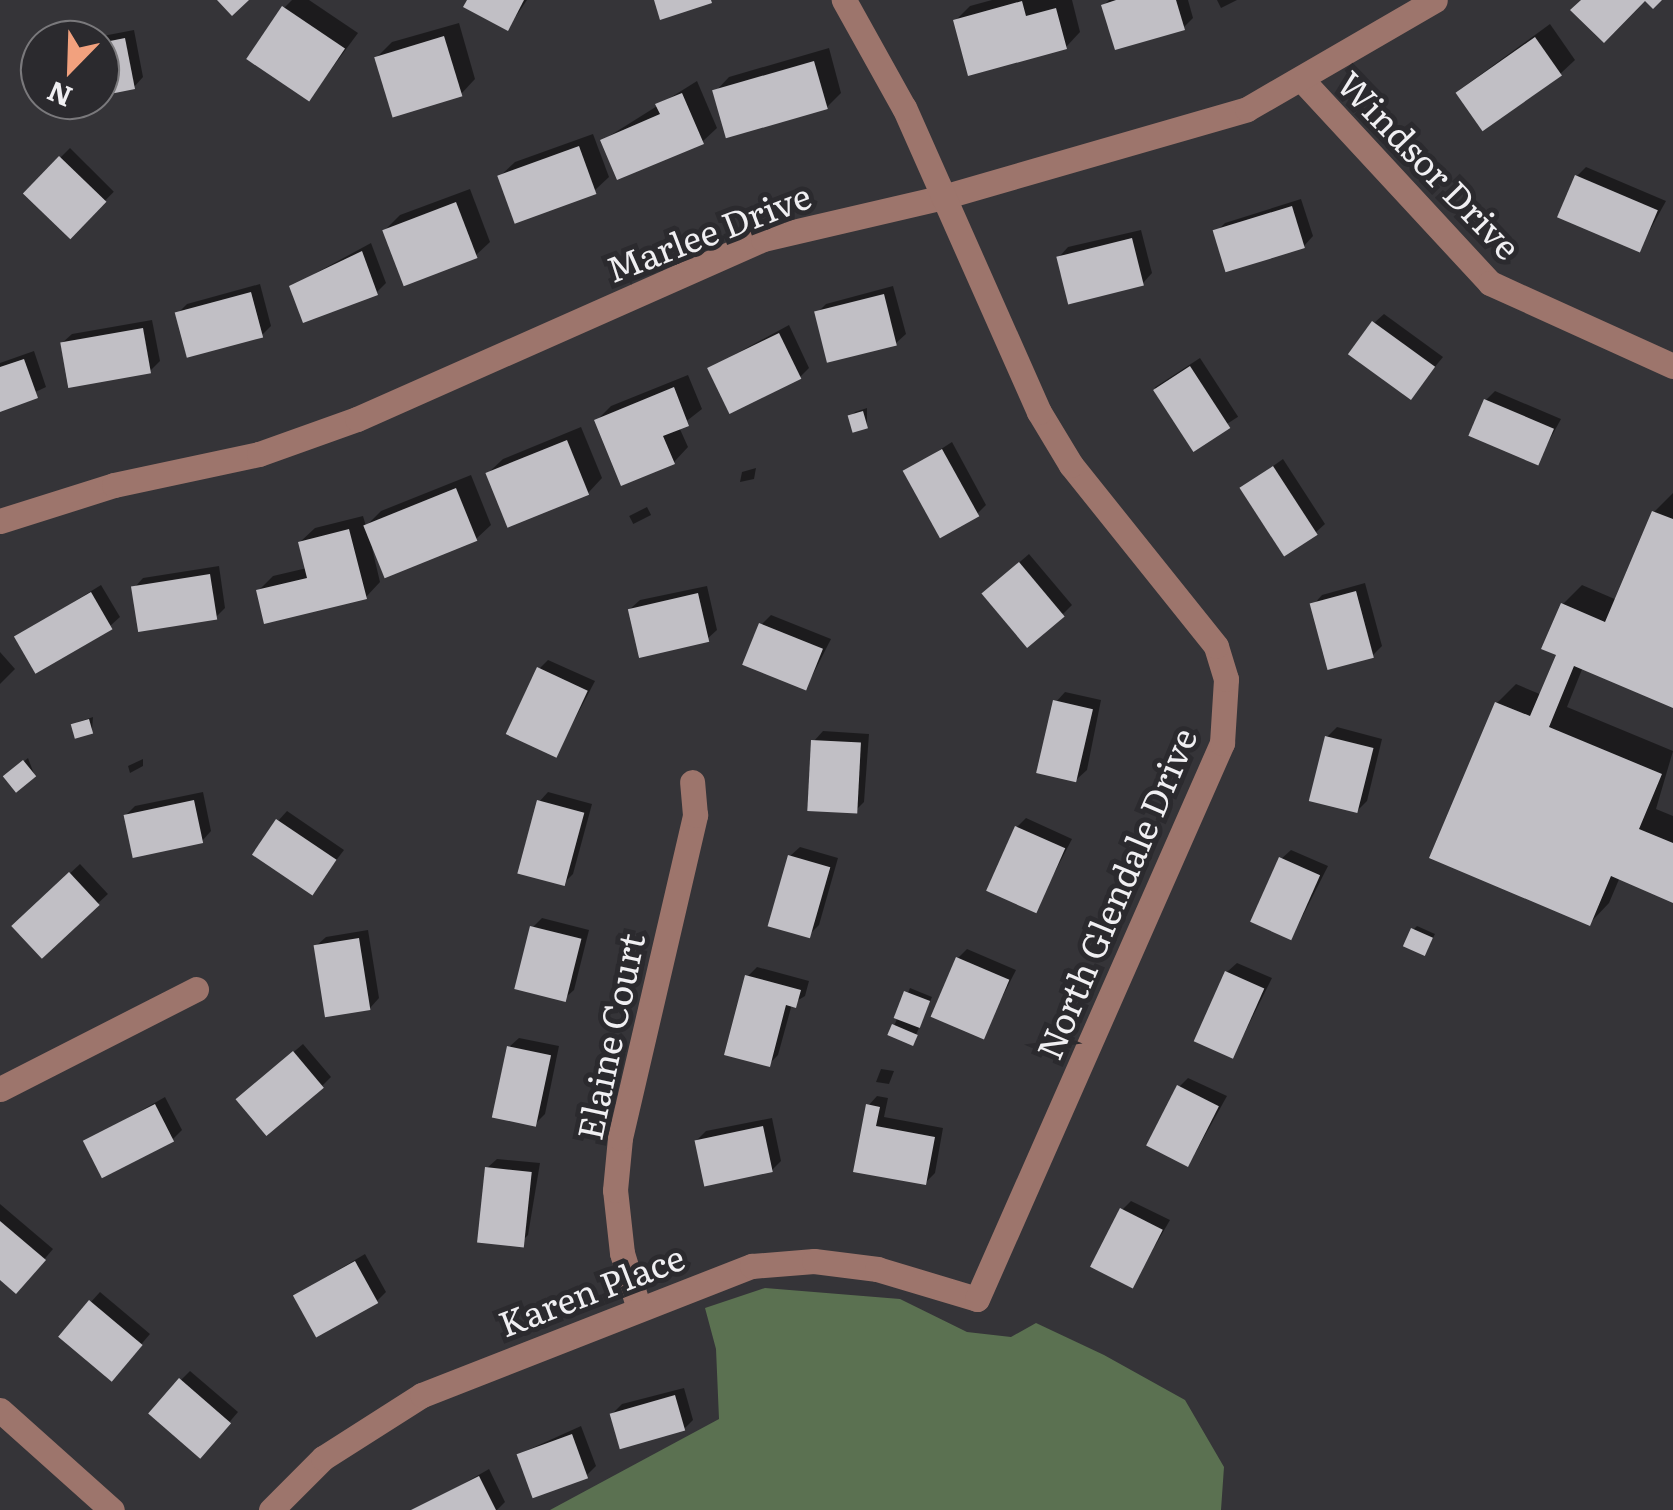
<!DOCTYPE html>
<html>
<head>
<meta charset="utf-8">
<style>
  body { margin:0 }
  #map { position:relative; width:1673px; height:1510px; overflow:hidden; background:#353438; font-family:Literata,serif }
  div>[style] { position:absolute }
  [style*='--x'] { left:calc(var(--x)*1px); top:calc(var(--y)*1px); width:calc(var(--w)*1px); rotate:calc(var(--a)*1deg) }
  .forest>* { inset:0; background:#5b7151 }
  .shadow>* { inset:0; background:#0007; transform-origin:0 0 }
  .building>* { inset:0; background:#c1bfc5; transform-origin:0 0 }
  .minor>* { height:25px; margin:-12.5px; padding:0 12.5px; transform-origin:12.5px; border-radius:12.5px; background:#9d756c }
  span { translate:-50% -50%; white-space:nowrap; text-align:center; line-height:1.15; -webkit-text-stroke:10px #2b2a2e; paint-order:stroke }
  .street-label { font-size:35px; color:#f0eff2 }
  .north { position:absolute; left:20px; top:20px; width:100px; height:100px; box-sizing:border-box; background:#2b2a2e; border:2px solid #7a797c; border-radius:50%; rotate:203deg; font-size:28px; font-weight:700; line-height:40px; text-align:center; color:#f0eff2 }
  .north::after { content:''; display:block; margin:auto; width:35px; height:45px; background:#f2a17e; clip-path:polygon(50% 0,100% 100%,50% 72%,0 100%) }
</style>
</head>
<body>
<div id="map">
  <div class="forest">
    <i style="clip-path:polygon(765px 1288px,900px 1299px,967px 1332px,1011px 1337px,1036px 1323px,1104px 1355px,1185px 1400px,1224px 1467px,1221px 1510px,550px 1510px,719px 1419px,716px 1349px,705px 1308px)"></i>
  </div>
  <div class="shadow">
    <i style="clip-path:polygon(292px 0,309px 0,358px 33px,310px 98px,284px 8px)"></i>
    <i style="clip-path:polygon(470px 0,527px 0,508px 28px)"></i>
    <i style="clip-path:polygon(992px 0,1072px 0,1080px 32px,1066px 47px,956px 20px,970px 6px)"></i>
    <i style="clip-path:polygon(1109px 0,1188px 0,1193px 18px,1184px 27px,1104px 5px)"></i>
    <i style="clip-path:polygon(1217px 0,1237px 0,1221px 8px)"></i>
    <i style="clip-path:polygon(459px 23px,475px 79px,461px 94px,377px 57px,392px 42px)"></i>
    <i style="clip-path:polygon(1550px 24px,1575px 60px,1560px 74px,1458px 91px)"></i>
    <i style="clip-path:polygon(134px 30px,143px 77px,134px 87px,100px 93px,100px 40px,82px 40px)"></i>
    <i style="clip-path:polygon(829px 48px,841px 93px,827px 107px,715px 92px,729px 77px)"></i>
    <i style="clip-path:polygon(697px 81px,717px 128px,702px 142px,603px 140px)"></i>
    <i style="clip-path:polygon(593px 134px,609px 177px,594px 191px,500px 176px,515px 162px)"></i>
    <i style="left:70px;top:148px;width:62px;height:63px;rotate:45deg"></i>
    <i style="clip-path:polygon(1586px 167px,1666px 201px,1639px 250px,1577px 176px)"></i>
    <i style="clip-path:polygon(470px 189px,490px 242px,475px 256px,385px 230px,400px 215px)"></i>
    <i style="clip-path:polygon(1301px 199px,1313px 236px,1304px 246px,1216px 232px,1225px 223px)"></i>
    <i style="clip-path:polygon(1141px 230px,1152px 273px,1143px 283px,1059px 257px,1068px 247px)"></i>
    <i style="clip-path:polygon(371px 243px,386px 283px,377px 292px,292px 286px)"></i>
    <i style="clip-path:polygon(260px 284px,271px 326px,262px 335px,178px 313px,187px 304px)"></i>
    <i style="clip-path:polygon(893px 286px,906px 334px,896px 343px,817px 313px,826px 304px)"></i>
    <i style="clip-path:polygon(1384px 314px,1443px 357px,1411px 396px,1374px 323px)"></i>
    <i style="clip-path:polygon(152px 320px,160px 361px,150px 371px,62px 343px,72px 334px)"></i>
    <i style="clip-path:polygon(789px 325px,809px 368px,800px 377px,710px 368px)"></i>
    <i style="clip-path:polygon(34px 351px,46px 387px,0 409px,0 363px)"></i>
    <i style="left:1200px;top:358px;width:70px;height:54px;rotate:57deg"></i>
    <i style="clip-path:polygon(688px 375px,702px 409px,679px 427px,688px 447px,674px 462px,596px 421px,611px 406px)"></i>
    <i style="clip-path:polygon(1495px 391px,1561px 419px,1537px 463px,1486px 400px)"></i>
    <i style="clip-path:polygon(867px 408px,867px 426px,851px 416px,855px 412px)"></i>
    <i style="clip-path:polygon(581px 427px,602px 478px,588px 493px,488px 473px,503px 459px)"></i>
    <i style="clip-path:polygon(952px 442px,986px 505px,977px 514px,907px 471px)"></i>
    <i style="clip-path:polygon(1283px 459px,1325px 524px,1315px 533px,1242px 488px)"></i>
    <i style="clip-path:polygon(756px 468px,754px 479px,740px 482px,742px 472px)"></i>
    <i style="clip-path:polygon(471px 475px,491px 525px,476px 539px,372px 548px,380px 582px,366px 597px,258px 591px,273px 576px,307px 568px,300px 542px,315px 528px,363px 516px,366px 526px,381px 511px)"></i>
    <i style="clip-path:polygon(1673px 493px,1673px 705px,1583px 667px,1567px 707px,1673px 751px,1656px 809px,1673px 816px,1673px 900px,1620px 877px,1609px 903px,1590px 923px,1497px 703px,1516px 684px,1542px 695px,1559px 654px,1563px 604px,1582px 585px,1617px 600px,1654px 512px)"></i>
    <i style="left:647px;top:507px;width:9px;height:20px;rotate:63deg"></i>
    <i style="clip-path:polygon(1029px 554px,1072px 605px,1063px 614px,994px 584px)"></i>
    <i style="clip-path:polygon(219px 566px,225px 608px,216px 617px,134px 588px,143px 578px)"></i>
    <i style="clip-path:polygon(1365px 583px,1382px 646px,1373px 655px,1313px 605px,1322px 595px)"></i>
    <i style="clip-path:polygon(101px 585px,120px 617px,110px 626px,17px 637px)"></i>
    <i style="clip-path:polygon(707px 586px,717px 630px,707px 639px,630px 609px,640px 600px)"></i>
    <i style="clip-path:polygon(771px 615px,831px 639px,806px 688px,761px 625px)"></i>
    <i style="clip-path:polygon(0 652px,15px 669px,0 684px)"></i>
    <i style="clip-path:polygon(548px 660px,595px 681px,556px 755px,539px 669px)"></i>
    <i style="clip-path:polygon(1065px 692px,1101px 700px,1087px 770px,1077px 779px,1056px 702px)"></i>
    <i style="clip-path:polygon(93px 717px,92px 730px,74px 726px,78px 722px)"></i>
    <i style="clip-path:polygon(1337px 727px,1382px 739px,1367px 801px,1358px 810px,1327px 737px)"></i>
    <i style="clip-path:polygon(823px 731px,869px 734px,864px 802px,855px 811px,814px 741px)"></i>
    <i style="clip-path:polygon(28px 758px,34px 774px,6px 777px)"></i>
    <i style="clip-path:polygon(143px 759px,143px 766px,130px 773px,128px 766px)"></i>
    <i style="clip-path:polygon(203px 792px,211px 831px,202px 841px,126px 815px,135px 806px)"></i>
    <i style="clip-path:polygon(548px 792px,592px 804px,573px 874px,564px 883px,539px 802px)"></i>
    <i style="clip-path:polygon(287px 811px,344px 850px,312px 892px,278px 821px)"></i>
    <i style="clip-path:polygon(1026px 818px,1072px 839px,1035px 910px,1017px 827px)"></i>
    <i style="clip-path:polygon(800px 847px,838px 858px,819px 925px,810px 934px,790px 856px)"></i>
    <i style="clip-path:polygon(1291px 850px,1328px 866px,1292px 937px,1281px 859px)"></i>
    <i style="left:80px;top:864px;width:41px;height:91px;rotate:47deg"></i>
    <i style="clip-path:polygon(542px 918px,589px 930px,574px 990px,564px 999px,533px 927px)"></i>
    <i style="clip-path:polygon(1417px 926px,1435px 934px,1425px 953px,1413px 930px)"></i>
    <i style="clip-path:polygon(368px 930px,379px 998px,370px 1008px,316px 946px,326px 937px)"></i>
    <i style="clip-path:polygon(967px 949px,1016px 970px,982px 1037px,958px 958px)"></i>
    <i style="clip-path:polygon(1237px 963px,1272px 978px,1233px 1056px,1227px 972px)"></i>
    <i style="clip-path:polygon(757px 967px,809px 981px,805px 996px,792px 1004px,778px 1055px,769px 1064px,747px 977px)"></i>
    <i style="clip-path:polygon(910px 988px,932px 997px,913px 1042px,894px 1026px)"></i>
    <i style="clip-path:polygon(519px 1038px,559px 1046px,545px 1114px,535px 1124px,509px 1047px)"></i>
    <i style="clip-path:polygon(303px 1044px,331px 1077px,322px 1086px,249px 1090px)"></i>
    <i style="clip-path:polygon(881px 1069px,894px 1071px,889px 1084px,876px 1082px)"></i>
    <i style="clip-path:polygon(1188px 1078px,1227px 1096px,1189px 1164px,1179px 1087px)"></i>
    <i style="clip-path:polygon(877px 1096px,888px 1098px,884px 1117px,943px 1128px,935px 1173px,925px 1183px,856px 1170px,868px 1106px)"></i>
    <i style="clip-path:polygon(165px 1097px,182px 1130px,173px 1139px,86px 1142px)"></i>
    <i style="clip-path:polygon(772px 1118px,781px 1161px,772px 1170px,697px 1140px,706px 1131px)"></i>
    <i style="clip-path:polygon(497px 1159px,540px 1163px,528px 1235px,519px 1244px,487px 1168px)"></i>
    <i style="clip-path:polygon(1131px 1201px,1170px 1220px,1132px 1286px,1122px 1210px)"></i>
    <i style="clip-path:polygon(0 1204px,53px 1249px,25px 1282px,0 1277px)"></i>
    <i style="clip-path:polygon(365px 1254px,386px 1292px,377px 1301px,296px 1295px)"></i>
    <i style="clip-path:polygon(100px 1292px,150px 1334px,120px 1369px,61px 1335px)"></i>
    <i style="clip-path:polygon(190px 1371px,238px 1412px,209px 1446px,181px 1380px)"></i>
    <i style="clip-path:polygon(684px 1388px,693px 1420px,684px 1429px,612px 1414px,622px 1404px)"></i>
    <i style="clip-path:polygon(581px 1426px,596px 1466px,586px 1476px,519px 1454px)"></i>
    <i style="clip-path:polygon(489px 1469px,505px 1502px,497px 1510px,418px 1510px)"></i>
  </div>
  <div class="building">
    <i style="clip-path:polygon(217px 0,249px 0,232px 16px)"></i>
    <i style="clip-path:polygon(467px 0,524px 0,508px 31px,463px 7px)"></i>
    <i style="clip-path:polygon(654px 0,711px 0,712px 3px,660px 20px)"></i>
    <i style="clip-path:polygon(1116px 0,1176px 0,1185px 30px,1115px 50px,1101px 5px)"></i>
    <i style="clip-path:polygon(1581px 0,1662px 0,1653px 9px,1645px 1px,1604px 43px,1570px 10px)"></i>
    <i style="clip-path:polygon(1022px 1px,1026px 16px,1056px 8px,1067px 49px,968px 76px,953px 20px)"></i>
    <i style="left:282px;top:6px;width:76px;height:64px;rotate:34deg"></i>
    <i style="left:444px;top:36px;width:63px;height:73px;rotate:73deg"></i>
    <i style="left:1535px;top:37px;width:47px;height:97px;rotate:55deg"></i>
    <i style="clip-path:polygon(125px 38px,135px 89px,100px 96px,100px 43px)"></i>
    <i style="left:814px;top:61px;width:50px;height:106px;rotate:74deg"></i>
    <i style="clip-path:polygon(682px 93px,704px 144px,617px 180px,600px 140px,660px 114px,655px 104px)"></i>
    <i style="left:579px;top:146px;width:51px;height:87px;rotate:70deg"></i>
    <i style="left:59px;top:156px;width:66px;height:52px;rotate:44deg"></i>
    <i style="left:1575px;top:175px;width:90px;height:46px;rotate:23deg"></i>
    <i style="left:456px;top:202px;width:60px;height:79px;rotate:69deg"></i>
    <i style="left:1292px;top:206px;width:44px;height:83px;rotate:73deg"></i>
    <i style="left:1132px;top:238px;width:49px;height:78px;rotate:76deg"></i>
    <i style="clip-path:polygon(362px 251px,378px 295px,303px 323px,289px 286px)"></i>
    <i style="left:251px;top:292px;width:47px;height:79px;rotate:75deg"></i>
    <i style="left:884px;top:294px;width:53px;height:72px;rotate:76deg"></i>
    <i style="left:1372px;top:321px;width:78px;height:41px;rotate:36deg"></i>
    <i style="left:143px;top:328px;width:46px;height:84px;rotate:80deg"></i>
    <i style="left:779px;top:333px;width:51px;height:80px;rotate:64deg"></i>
    <i style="clip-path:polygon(24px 359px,38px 398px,0 412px,0 367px)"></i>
    <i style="left:1190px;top:366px;width:74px;height:44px;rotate:57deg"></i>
    <i style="clip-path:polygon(674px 387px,689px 426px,663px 436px,675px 464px,621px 486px,594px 420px)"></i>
    <i style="left:1484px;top:399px;width:76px;height:40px;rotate:23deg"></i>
    <i style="left:863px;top:411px;width:18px;height:16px;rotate:74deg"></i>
    <i style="left:567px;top:440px;width:59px;height:88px;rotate:68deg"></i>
    <i style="left:942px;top:449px;width:77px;height:45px;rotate:61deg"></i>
    <i style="left:1273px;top:466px;width:82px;height:40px;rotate:57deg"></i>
    <i style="left:456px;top:488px;width:57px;height:100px;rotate:68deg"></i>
    <i style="clip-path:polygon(1652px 511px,1673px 519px,1673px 708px,1574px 666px,1549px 727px,1662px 774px,1639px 829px,1673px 843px,1673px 903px,1611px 876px,1590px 926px,1429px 858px,1495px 702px,1530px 716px,1556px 655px,1541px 649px,1561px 603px,1605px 622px)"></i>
    <i style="clip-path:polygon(349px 529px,367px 599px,264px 624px,256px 590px,307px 578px,298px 542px)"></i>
    <i style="left:1019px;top:562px;width:71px;height:49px;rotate:50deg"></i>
    <i style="left:210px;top:574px;width:46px;height:80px;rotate:81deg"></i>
    <i style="left:1356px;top:591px;width:69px;height:48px;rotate:75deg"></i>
    <i style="left:91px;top:592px;width:43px;height:89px;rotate:60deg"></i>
    <i style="left:698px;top:593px;width:50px;height:72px;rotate:77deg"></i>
    <i style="left:759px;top:623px;width:69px;height:45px;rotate:22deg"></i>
    <i style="left:537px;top:667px;width:56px;height:74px;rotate:25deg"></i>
    <i style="left:1053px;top:700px;width:41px;height:75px;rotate:13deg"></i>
    <i style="left:89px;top:719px;width:15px;height:19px;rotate:74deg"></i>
    <i style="left:1325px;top:736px;width:50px;height:67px;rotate:14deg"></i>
    <i style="left:811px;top:740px;width:50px;height:71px;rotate:3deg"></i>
    <i style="left:23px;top:760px;width:21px;height:26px;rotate:51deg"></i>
    <i style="left:194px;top:800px;width:44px;height:72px;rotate:78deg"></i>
    <i style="left:537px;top:800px;width:49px;height:76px;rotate:15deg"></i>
    <i style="left:276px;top:819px;width:73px;height:43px;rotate:34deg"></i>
    <i style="left:1015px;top:826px;width:55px;height:71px;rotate:24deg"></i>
    <i style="left:788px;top:855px;width:44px;height:74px;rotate:16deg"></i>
    <i style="left:1279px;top:857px;width:45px;height:71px;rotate:24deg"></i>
    <i style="left:69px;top:872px;width:45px;height:79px;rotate:47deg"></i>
    <i style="left:530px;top:926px;width:53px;height:65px;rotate:14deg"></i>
    <i style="left:1411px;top:928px;width:24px;height:20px;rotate:24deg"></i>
    <i style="left:359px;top:938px;width:73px;height:46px;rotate:81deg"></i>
    <i style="left:956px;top:957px;width:58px;height:65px;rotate:23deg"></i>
    <i style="left:1225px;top:971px;width:43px;height:77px;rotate:24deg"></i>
    <i style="clip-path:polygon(745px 975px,801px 990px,796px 1008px,786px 1005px,770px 1067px,724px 1055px)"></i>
    <i style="left:904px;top:991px;width:28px;height:29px;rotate:21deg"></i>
    <i style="left:892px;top:1024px;width:28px;height:12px;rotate:23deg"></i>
    <i style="left:507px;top:1046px;width:45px;height:73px;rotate:12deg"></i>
    <i style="left:293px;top:1051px;width:48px;height:75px;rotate:50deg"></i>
    <i style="left:1177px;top:1085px;width:47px;height:68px;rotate:27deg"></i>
    <i style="left:155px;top:1104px;width:42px;height:81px;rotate:63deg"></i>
    <i style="clip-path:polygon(866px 1104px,880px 1107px,876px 1126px,935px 1137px,926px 1185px,853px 1172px)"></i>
    <i style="left:763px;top:1126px;width:47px;height:70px;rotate:78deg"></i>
    <i style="left:485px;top:1167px;width:47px;height:76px;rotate:6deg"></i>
    <i style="left:1120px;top:1208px;width:48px;height:66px;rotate:27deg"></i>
    <i style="clip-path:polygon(0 1221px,46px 1260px,16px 1294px,0 1280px)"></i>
    <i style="left:355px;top:1261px;width:48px;height:71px;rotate:61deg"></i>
    <i style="left:89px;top:1300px;width:70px;height:48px;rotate:40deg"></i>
    <i style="left:179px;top:1378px;width:69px;height:47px;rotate:41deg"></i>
    <i style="left:675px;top:1395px;width:37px;height:68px;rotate:74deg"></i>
    <i style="left:572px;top:1434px;width:47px;height:59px;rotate:70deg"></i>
    <i style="clip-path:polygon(479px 1476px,496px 1510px,411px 1510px)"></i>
  </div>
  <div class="minor">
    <i style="--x:1303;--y:81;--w:275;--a:47.2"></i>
    <i style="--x:1490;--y:283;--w:201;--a:24.4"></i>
    <i style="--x:0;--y:521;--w:120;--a:-17.5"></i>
    <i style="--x:114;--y:485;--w:148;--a:-12.1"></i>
    <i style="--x:259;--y:454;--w:104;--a:-19.7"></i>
    <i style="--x:357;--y:419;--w:444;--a:-23.9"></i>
    <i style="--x:763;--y:239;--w:185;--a:-13.1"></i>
    <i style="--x:943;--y:197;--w:316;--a:-16.1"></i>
    <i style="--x:1247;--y:109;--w:217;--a:-30.1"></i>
    <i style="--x:0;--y:1089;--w:220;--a:-27"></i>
    <i style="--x:638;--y:1306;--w:55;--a:-106.8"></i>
    <i style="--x:622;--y:1253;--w:63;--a:-96.3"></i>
    <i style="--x:615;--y:1190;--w:52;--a:-84.5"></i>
    <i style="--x:620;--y:1138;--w:332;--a:-76.9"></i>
    <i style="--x:695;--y:815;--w:33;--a:-95"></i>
    <i style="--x:0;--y:1410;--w:150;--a:41.8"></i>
    <i style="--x:271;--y:1510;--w:74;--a:-45"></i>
    <i style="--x:323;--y:1458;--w:117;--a:-32.5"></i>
    <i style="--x:422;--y:1395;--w:354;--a:-21.4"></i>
    <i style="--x:752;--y:1266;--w:62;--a:-4.6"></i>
    <i style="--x:814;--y:1261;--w:64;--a:7.2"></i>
    <i style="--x:877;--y:1269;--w:104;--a:16.7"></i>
    <i style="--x:977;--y:1299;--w:608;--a:-66.22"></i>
    <i style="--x:1222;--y:743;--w:64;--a:-86.4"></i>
    <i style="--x:1226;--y:679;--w:34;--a:-107"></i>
    <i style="--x:1216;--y:646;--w:232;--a:-128.7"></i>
    <i style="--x:1071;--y:465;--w:62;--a:-121.1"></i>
    <i style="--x:1039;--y:412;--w:333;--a:-113.9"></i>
    <i style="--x:904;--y:108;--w:124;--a:-119.1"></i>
  </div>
  <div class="street-label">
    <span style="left:1430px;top:164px;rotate:46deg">Windsor Drive</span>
    <span style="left:708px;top:231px;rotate:-21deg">Marlee Drive</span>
    <span style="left:1115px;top:893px;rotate:-67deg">North Glendale Drive</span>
    <span style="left:609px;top:1036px;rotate:-78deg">Elaine Court</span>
    <span style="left:591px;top:1289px;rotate:-21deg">Karen Place</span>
  </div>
  <div class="north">N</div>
</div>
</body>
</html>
